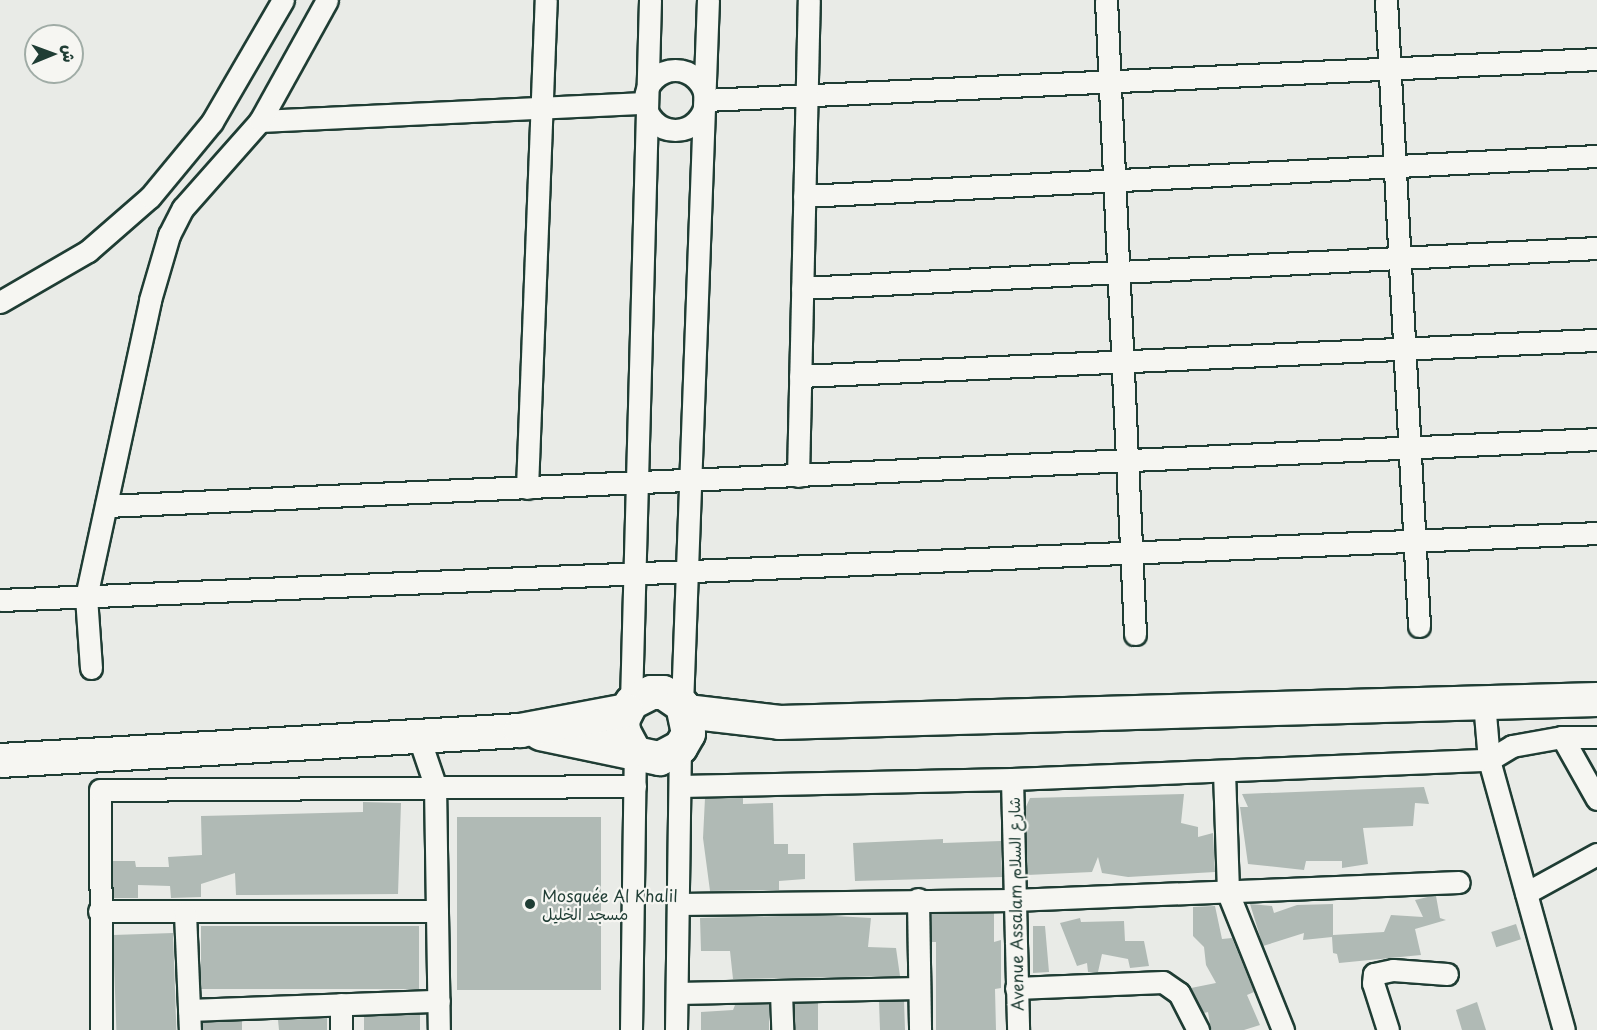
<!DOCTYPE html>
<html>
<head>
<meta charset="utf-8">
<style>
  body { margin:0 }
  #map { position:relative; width:1597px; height:1030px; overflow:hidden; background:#e9ebe7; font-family:"Playpen Sans","Playpen Sans Arabic",sans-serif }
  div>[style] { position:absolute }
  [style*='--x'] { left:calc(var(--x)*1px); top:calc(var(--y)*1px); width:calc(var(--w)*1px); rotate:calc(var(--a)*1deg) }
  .building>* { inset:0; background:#b0bab5; transform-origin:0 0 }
  .roads { filter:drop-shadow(2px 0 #1f3d34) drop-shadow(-2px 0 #1f3d34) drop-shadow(0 2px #1f3d34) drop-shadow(0 -2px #1f3d34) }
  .street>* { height:21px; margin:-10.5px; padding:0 10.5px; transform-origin:10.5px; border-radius:10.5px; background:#f6f6f2 }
  .street>.ring { margin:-10.5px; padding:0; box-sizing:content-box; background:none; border:21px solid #f6f6f2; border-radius:50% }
  .primary>* { height:33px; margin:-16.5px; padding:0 16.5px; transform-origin:16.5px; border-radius:16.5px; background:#f6f6f2 }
  .dots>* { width:16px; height:16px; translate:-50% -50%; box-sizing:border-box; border:3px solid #f6f6f2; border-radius:50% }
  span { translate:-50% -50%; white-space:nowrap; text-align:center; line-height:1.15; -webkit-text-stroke:4.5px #f6f6f2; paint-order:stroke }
  .poi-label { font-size:16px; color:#1f3d34 }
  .left { translate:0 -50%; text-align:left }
  .street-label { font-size:16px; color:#1f3d34 }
  .north { position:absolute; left:24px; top:24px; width:60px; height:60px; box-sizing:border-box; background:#f6f6f2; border:2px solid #a0aca6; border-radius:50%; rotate:89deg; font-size:16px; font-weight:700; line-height:24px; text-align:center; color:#1f3d34 }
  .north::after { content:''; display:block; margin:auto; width:21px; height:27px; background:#1f3d34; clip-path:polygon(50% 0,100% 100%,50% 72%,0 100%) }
</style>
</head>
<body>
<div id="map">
  <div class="building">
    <i style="clip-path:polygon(1424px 787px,1429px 804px,1415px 803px,1413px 826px,1363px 828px,1368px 864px,1342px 868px,1342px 861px,1306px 861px,1304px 870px,1248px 864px,1240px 807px,1248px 807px,1242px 794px)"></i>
    <i style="clip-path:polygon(1184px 794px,1181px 823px,1198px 827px,1198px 837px,1213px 833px,1215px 872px,1128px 877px,1102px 873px,1098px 857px,1092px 872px,1027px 875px,1025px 809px,1030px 798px)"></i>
    <i style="clip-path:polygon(743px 797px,743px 804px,773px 803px,774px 844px,788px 844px,788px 854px,805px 854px,805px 879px,779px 881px,779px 890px,710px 891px,703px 838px,705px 798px)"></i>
    <i style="clip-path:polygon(363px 802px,401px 803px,398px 894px,236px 895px,235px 873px,201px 884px,201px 897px,171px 898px,170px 886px,138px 885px,138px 898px,113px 898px,113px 861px,135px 861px,136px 867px,169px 867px,168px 857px,202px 855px,201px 816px,363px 812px)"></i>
    <i style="left:601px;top:817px;width:173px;height:144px;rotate:90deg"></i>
    <i style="clip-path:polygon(943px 839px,943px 843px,1001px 841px,1002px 877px,855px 881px,853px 843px)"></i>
    <i style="clip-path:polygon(1432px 896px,1436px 896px,1440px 918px,1446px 920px,1415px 929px,1421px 955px,1339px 963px,1337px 954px,1333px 953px,1332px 937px,1303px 940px,1304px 933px,1263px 946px,1250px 904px,1272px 906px,1274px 913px,1297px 905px,1333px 904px,1333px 935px,1384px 932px,1391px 915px,1423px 917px,1415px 900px)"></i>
    <i style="clip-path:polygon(1215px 906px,1222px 939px,1232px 938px,1254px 992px,1247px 995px,1260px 1025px,1244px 1030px,1211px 1030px,1208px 1012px,1204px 1013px,1191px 988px,1216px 983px,1206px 965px,1204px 947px,1193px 936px,1193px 907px)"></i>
    <i style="clip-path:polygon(994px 913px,994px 942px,1001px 940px,1001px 988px,995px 989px,996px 1030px,936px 1030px,936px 942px,932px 942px,931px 914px)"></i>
    <i style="clip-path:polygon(817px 915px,871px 918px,868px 947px,896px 948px,900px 976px,733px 979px,730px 951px,701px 951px,700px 918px)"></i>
    <i style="clip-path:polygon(1080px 918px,1081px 922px,1124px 921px,1125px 941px,1144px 941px,1149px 966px,1130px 968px,1128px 959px,1102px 954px,1098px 972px,1088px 972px,1087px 963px,1077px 966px,1060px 923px)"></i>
    <i style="left:1516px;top:924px;width:16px;height:26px;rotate:72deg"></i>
    <i style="left:419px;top:926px;width:63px;height:218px;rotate:90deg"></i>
    <i style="clip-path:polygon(1033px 926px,1045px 926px,1049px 972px,1033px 973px)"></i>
    <i style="left:173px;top:933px;width:97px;height:60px;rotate:88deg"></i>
    <i style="left:904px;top:1001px;width:29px;height:25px;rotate:88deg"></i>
    <i style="clip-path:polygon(1477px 1002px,1486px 1030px,1462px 1030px,1456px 1010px)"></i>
    <i style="left:794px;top:1003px;width:24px;height:27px"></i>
    <i style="clip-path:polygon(769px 1004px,769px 1030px,701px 1030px,701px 1012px,733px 1010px,735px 1005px)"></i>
    <i style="left:420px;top:1014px;width:16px;height:56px;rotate:90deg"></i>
    <i style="clip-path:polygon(327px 1018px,327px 1030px,279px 1030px,278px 1020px)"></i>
    <i style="left:242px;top:1021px;width:9px;height:40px;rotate:90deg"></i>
  </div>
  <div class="roads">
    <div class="street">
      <i style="--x:1106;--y:0;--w:635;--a:87.38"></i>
      <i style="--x:1386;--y:0;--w:627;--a:86.98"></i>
      <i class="ring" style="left:645px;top:70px;width:39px;height:39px"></i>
      <i style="--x:705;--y:100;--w:893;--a:-2.63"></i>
      <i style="--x:260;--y:121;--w:385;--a:-2.7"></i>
      <i style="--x:804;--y:196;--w:794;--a:-2.89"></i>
      <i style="--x:802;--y:288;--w:796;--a:-2.88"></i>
      <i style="--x:0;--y:302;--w:102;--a:-30.1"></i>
      <i style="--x:88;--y:251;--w:82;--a:-41.1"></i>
      <i style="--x:150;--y:197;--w:97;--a:-50.4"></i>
      <i style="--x:212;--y:122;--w:141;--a:-59.8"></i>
      <i style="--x:800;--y:376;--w:798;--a:-2.59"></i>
      <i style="--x:798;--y:476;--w:476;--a:-88.7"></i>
      <i style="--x:527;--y:488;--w:488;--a:-87.8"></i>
      <i style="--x:106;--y:506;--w:1493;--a:-2.57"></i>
      <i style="--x:0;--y:600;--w:1598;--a:-2.4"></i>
      <i style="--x:91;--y:668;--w:71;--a:-94"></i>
      <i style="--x:86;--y:597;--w:304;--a:-77.8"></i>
      <i style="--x:150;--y:300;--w:68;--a:-73.7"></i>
      <i style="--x:169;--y:235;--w:30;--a:-63"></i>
      <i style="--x:183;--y:208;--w:116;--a:-48.5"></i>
      <i style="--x:260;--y:121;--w:138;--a:-61"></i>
      <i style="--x:631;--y:702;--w:702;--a:-88.45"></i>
      <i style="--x:1484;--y:702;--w:58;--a:85.1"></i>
      <i style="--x:1489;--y:760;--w:280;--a:74.5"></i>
      <i style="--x:682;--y:705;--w:705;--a:-87.89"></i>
      <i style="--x:418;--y:735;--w:53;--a:71.2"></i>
      <i style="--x:435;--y:785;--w:245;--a:89.1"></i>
      <i style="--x:1562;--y:737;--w:71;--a:60.6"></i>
      <i style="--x:1224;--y:771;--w:122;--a:88.1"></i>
      <i style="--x:1228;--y:893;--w:148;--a:68.1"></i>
      <i style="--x:1012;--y:779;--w:251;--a:88.6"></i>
      <i style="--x:680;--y:786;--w:332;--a:-1.2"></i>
      <i style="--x:1012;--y:779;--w:477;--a:-2.3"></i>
      <i style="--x:1489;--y:760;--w:27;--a:-31"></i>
      <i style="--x:1512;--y:746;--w:51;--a:-10.2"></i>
      <i style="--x:1562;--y:737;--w:35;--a:0"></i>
      <i style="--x:1526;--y:893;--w:81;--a:-28.8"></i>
      <i style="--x:918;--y:899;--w:131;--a:89.1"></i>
      <i style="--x:678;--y:904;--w:335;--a:-0.7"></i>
      <i style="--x:1013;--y:900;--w:446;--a:-2.3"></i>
      <i style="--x:99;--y:911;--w:338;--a:0"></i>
      <i style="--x:185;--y:913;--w:117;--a:87.6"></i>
      <i style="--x:1016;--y:988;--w:147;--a:-2.3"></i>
      <i style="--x:1163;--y:982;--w:19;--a:35"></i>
      <i style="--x:1179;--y:993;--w:42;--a:62.8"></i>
      <i style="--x:781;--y:992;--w:38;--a:88"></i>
      <i style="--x:677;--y:993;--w:242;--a:-1.2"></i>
      <i style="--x:341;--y:1004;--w:26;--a:90"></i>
      <i style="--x:189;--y:1010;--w:250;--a:-2.1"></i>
      <i style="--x:101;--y:1030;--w:240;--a:-90.2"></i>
      <i style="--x:100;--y:790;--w:535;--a:-0.43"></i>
      <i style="--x:631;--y:1030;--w:278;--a:-89.2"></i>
      <i style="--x:676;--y:1030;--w:283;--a:-89.2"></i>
      <i style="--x:1388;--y:1030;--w:49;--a:-107.7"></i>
      <i style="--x:1373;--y:983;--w:9;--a:-84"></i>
      <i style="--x:1374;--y:974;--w:19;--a:-12"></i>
      <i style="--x:1393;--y:970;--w:54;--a:4.2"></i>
    </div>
    <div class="primary">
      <i style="--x:686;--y:711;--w:94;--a:6.7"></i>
      <i style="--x:779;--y:722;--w:818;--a:-1.61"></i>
      <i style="--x:540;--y:733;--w:122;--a:11.9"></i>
      <i style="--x:659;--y:758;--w:24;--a:-28"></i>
      <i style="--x:680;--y:747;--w:16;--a:-60"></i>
      <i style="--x:688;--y:733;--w:29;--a:-102"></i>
      <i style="--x:682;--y:705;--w:23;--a:-146"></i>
      <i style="--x:663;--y:692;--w:12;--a:180"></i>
      <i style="--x:651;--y:692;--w:22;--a:153"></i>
      <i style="--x:631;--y:702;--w:20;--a:117"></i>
      <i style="--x:622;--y:720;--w:11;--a:85"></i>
      <i style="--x:623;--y:731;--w:21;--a:62"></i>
      <i style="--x:0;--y:760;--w:521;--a:-3.3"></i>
      <i style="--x:520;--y:730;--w:108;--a:-10.7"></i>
    </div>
  </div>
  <div class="dots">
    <i style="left:530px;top:904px;background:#1f3d34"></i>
  </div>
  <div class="poi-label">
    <span class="left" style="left:542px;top:904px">Mosquée Al Khalil<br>مسجد الخليل</span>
  </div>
  <div class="street-label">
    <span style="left:1015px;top:904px;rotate:-91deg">Avenue Assalam شارع السلام</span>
  </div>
  <div class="north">ش</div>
</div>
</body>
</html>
